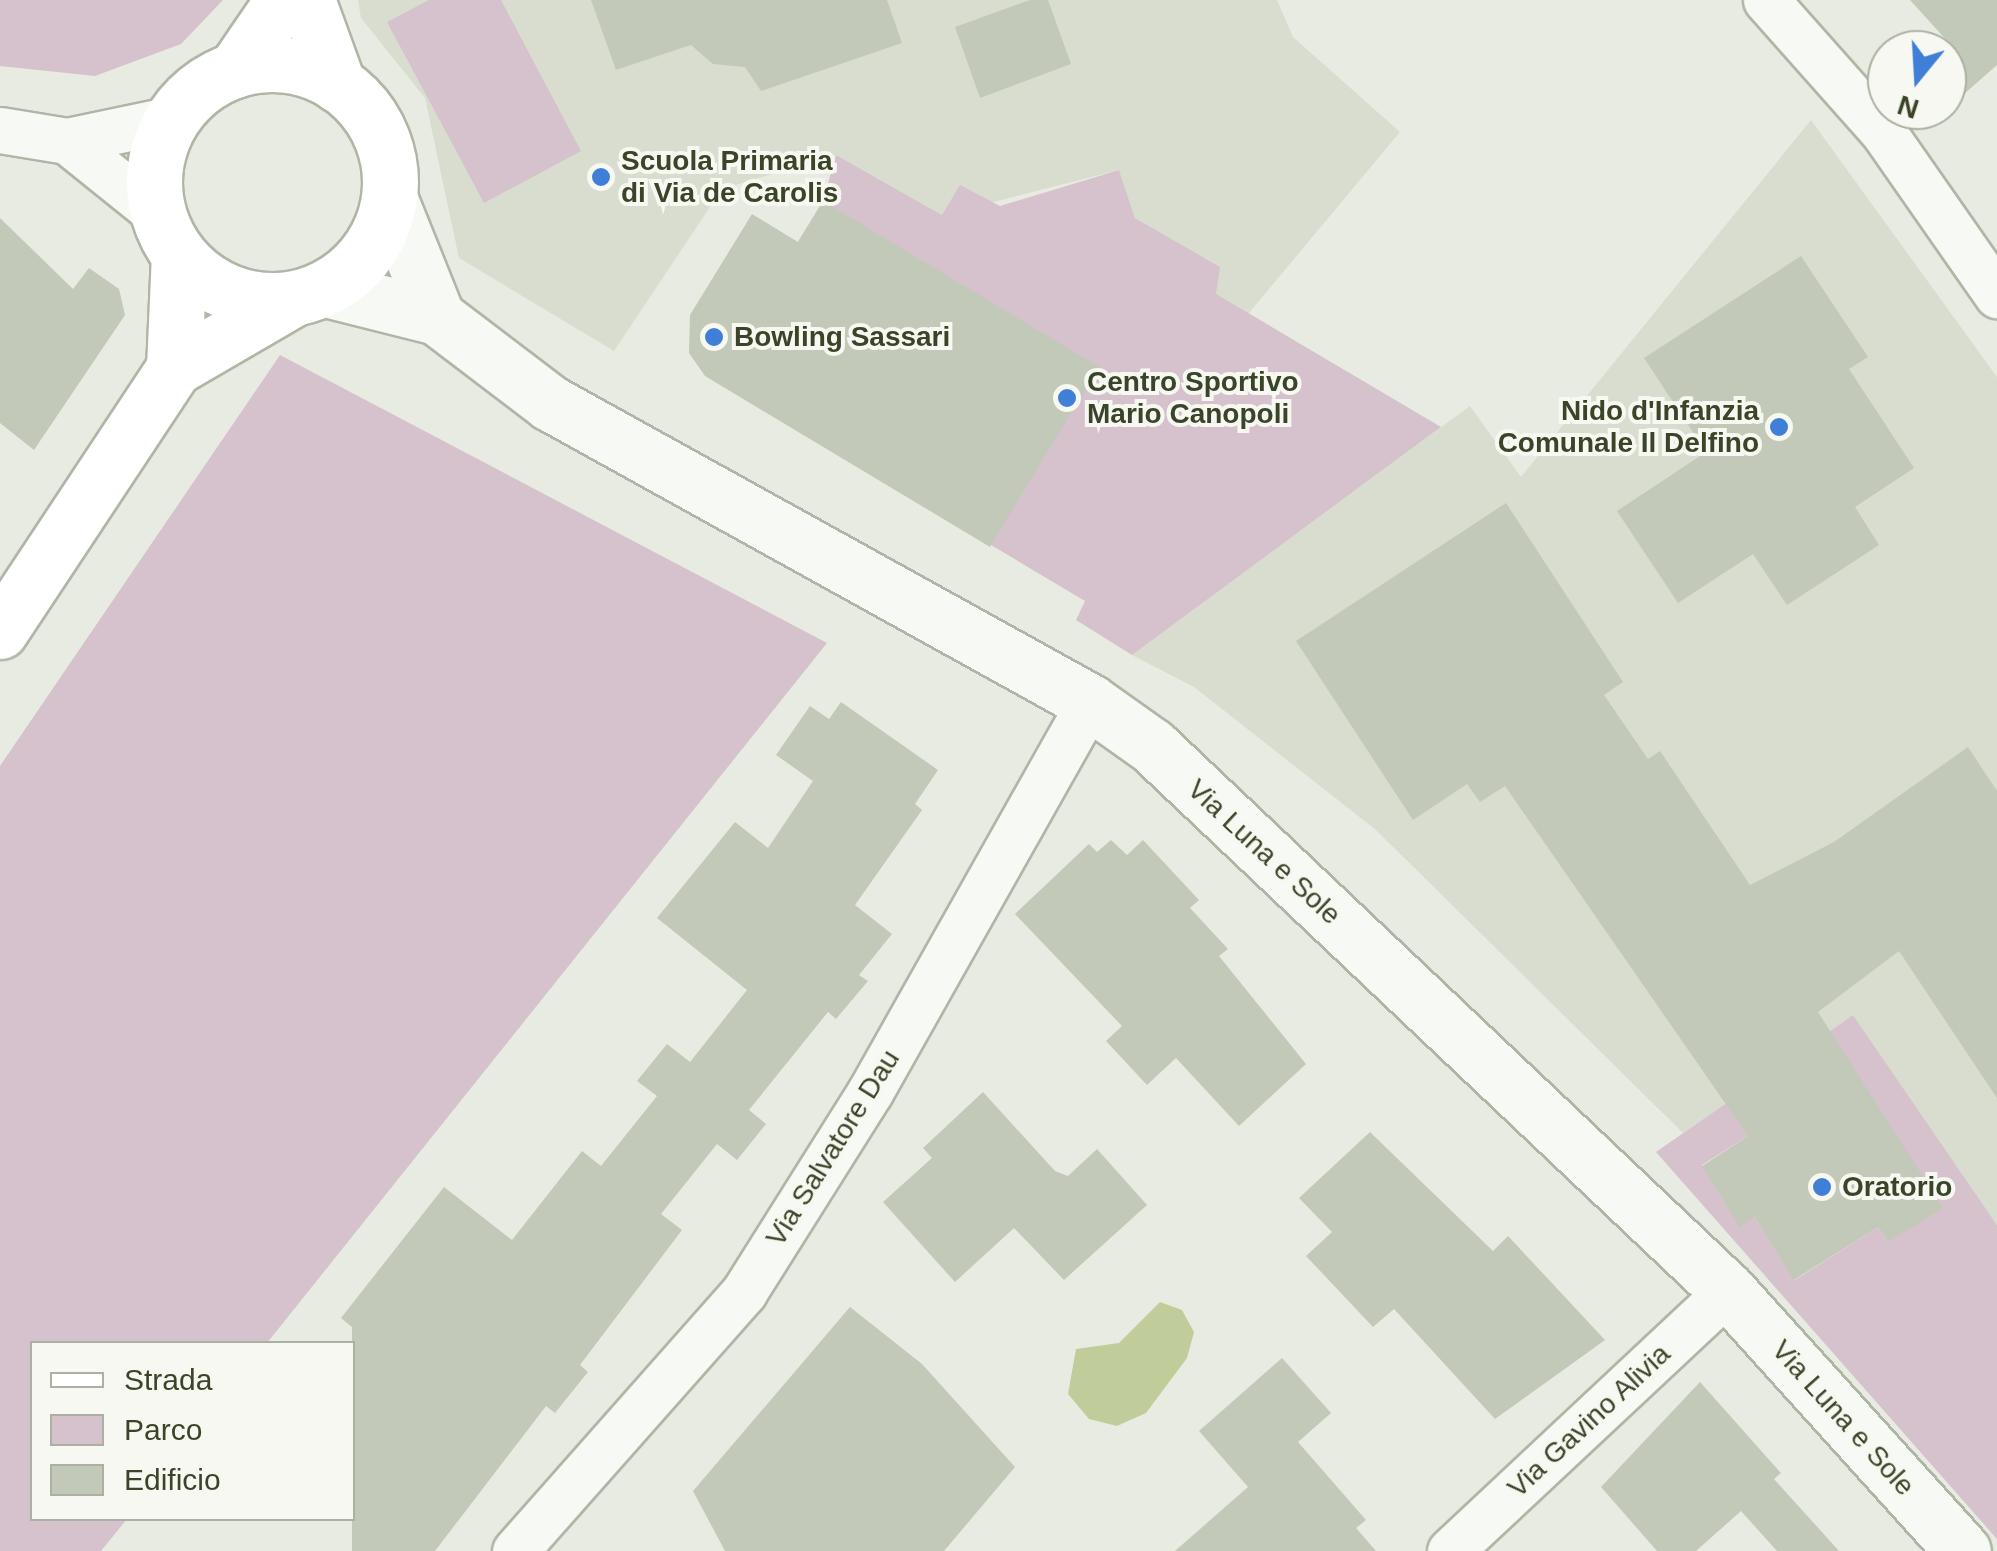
<!DOCTYPE html>
<html>
<head>
<meta charset="utf-8">
<style>
  body { margin:0 }
  #map { position:relative; width:1997px; height:1551px; overflow:hidden; background:#e8ebe1; font-family:Arial,sans-serif }
  div>[style] { position:absolute }
  [style*='--x'] { left:calc(var(--x)*1px); top:calc(var(--y)*1px); width:calc(var(--w)*1px); rotate:calc(var(--a)*1deg) }
  .built>* { inset:0; background:#d8ddcf }
  .green>* { inset:0; background:#d5c2cc }
  .water>* { inset:0; background:#c0cd9a }
  .building>* { inset:0; background:#c2c9b8 }
  .roads { filter:drop-shadow(2px 0 #b0b6a6) drop-shadow(-2px 0 #b0b6a6) drop-shadow(0 2px #b0b6a6) drop-shadow(0 -2px #b0b6a6) }
  .minor>* { height:45px; margin:-22.5px; padding:0 22.5px; transform-origin:22.5px; border-radius:22.5px; background:#f7f9f5 }
  .tertiary>* { height:55px; margin:-27.5px; padding:0 27.5px; transform-origin:27.5px; border-radius:27.5px; background:#f7f9f5 }
  .secondary>* { height:55px; margin:-27.5px; padding:0 27.5px; transform-origin:27.5px; border-radius:27.5px; background:#fff }
  .secondary>.ring { margin:-27.5px; padding:0; box-sizing:content-box; background:none; border:55px solid #fff; border-radius:50% }
  .dots>* { width:28px; height:28px; translate:-50% -50%; box-sizing:border-box; border:5px solid #f6f8f1; border-radius:50% }
  span { translate:-50% -50%; white-space:nowrap; text-align:center; line-height:1.15; -webkit-text-stroke:8px #f6f8f1; paint-order:stroke }
  .poi-label { font-size:28px; color:#3a4428; font-weight:700 }
  .left { translate:0 -50%; text-align:left }
  .right { translate:-100% -50%; text-align:right }
  .street-label { font-size:28px; color:#3a4428 }
  .legend { position:absolute; left:30px; top:1341px; width:325px; height:180px; box-sizing:border-box; background:#f6f8f1; border:2px solid #abb0a1; margin:0; padding:12px 18px; list-style:none; font-size:30px; color:#3a4428 }
  .legend li { display:flex; align-items:center; gap:20px; height:50px }
  .legend b { width:50px; border:2px solid #abb0a1 }
  .north { position:absolute; left:1867px; top:30px; width:100px; height:100px; box-sizing:border-box; background:#f6f8f1; border:2px solid #abb0a1; border-radius:50%; rotate:198deg; font-size:28px; font-weight:700; line-height:40px; text-align:center; color:#3a4428 }
  .north::after { content:''; display:block; margin:auto; width:35px; height:45px; background:#3f7fd7; clip-path:polygon(50% 0,100% 100%,50% 72%,0 100%) }
</style>
</head>
<body>
<div id="map">
  <div class="built">
    <i style="clip-path:polygon(358px 0,1277px 0,1293px 37px,1400px 132px,1248px 314px,1215px 294px,1219px 267px,1135px 218px,1119px 170px,942px 215px,836px 155px,722px 189px,614px 351px,459px 258px,425px 98px,361px 18px)"></i>
    <i style="clip-path:polygon(1811px 120px,1997px 377px,1997px 1225px,1853px 1015px,1683px 1133px,1376px 830px,1194px 687px,1132px 655px,1470px 406px,1521px 477px)"></i>
  </div>
  <div class="green">
    <i style="clip-path:polygon(0 0,223px 0,181px 44px,95px 76px,0 66px)"></i>
    <i style="clip-path:polygon(429px 0,501px 0,581px 151px,484px 203px,387px 22px)"></i>
    <i style="clip-path:polygon(836px 155px,942px 215px,960px 185px,1000px 206px,1119px 170px,1135px 218px,1220px 267px,1216px 294px,1441px 427px,1132px 655px,1076px 620px,1085px 601px,714px 380px,823px 201px)"></i>
    <i style="clip-path:polygon(280px 355px,827px 643px,267px 1343px,32px 1344px,32px 1518px,127px 1519px,101px 1551px,0 1551px,0 766px)"></i>
    <i style="clip-path:polygon(evenodd,1853px 1015px,1997px 1225px,1997px 1539px,1656px 1152px,1853px 1015px,1854px 1069px,1888px 1242px,1878px 1227px,1795px 1280px,1755px 1217px,1740px 1226px,1702px 1165px,1854px 1069px)"></i>
  </div>
  <div class="water">
    <i style="clip-path:polygon(1160px 1302px,1182px 1310px,1194px 1332px,1187px 1358px,1146px 1413px,1117px 1426px,1089px 1419px,1068px 1394px,1076px 1349px,1119px 1343px)"></i>
  </div>
  <div class="building">
    <i style="clip-path:polygon(591px 0,887px 0,902px 43px,761px 91px,745px 67px,713px 64px,691px 45px,616px 70px)"></i>
    <i style="clip-path:polygon(1030px 0,1048px 0,1071px 64px,980px 98px,955px 27px)"></i>
    <i style="clip-path:polygon(1910px 0,1997px 0,1997px 65px,1947px 109px,1949px 43px)"></i>
    <i style="clip-path:polygon(823px 201px,1099px 367px,990px 547px,705px 376px,689px 353px,690px 315px,752px 214px,798px 242px)"></i>
    <i style="clip-path:polygon(0 218px,73px 289px,89px 268px,119px 289px,125px 315px,34px 450px,0 423px)"></i>
    <i style="clip-path:polygon(1801px 256px,1868px 357px,1849px 369px,1914px 468px,1855px 507px,1879px 545px,1787px 605px,1753px 554px,1678px 603px,1617px 511px,1706px 452px,1644px 358px)"></i>
    <i style="clip-path:polygon(1506px 503px,1623px 682px,1604px 695px,1648px 759px,1660px 751px,1750px 885px,1834px 842px,1968px 747px,1997px 791px,1997px 1098px,1899px 951px,1818px 1012px,1943px 1208px,1888px 1242px,1878px 1227px,1794px 1280px,1755px 1217px,1740px 1227px,1702px 1166px,1748px 1136px,1505px 786px,1480px 802px,1467px 784px,1413px 820px,1296px 641px)"></i>
    <i style="clip-path:polygon(841px 702px,938px 770px,915px 804px,922px 810px,855px 905px,892px 934px,859px 975px,868px 981px,836px 1019px,828px 1012px,749px 1110px,766px 1124px,737px 1160px,717px 1144px,661px 1214px,682px 1230px,580px 1365px,588px 1372px,555px 1413px,546px 1406px,435px 1551px,352px 1551px,352px 1327px,341px 1318px,444px 1187px,512px 1240px,582px 1151px,601px 1166px,657px 1096px,637px 1081px,667px 1044px,690px 1062px,747px 990px,657px 918px,735px 822px,768px 848px,813px 781px,776px 755px,810px 706px,829px 719px)"></i>
    <i style="clip-path:polygon(1111px 840px,1127px 855px,1143px 840px,1199px 900px,1190px 908px,1228px 949px,1219px 956px,1306px 1064px,1239px 1126px,1176px 1058px,1147px 1085px,1106px 1041px,1122px 1026px,1015px 914px,1089px 844px,1097px 852px)"></i>
    <i style="clip-path:polygon(983px 1092px,1055px 1171px,1068px 1176px,1097px 1149px,1147px 1205px,1064px 1280px,1014px 1228px,955px 1282px,883px 1202px,932px 1158px,923px 1148px)"></i>
    <i style="clip-path:polygon(1370px 1132px,1493px 1251px,1508px 1236px,1605px 1340px,1495px 1419px,1394px 1309px,1373px 1327px,1306px 1256px,1332px 1232px,1299px 1198px)"></i>
    <i style="clip-path:polygon(850px 1307px,922px 1364px,1015px 1467px,944px 1551px,725px 1551px,693px 1491px)"></i>
    <i style="clip-path:polygon(1282px 1358px,1331px 1413px,1298px 1442px,1366px 1520px,1356px 1528px,1376px 1551px,1175px 1551px,1248px 1487px,1199px 1431px)"></i>
    <i style="clip-path:polygon(1700px 1382px,1781px 1473px,1774px 1479px,1839px 1551px,1777px 1551px,1741px 1511px,1696px 1551px,1657px 1551px,1601px 1487px)"></i>
  </div>
  <div class="roads">
    <div class="minor">
      <i style="--x:1766;--y:0;--w:178;--a:48.4"></i>
      <i style="--x:1884;--y:133;--w:198;--a:55.1"></i>
      <i style="--x:0;--y:130;--w:68;--a:9.3"></i>
      <i style="--x:67;--y:141;--w:106;--a:-11.9"></i>
      <i style="--x:67;--y:141;--w:118;--a:38.8"></i>
      <i style="--x:515;--y:1551;--w:346;--a:-48.5"></i>
      <i style="--x:744;--y:1292;--w:236;--a:-57.8"></i>
      <i style="--x:870;--y:1092;--w:448;--a:-60.6"></i>
      <i style="--x:1450;--y:1551;--w:381;--a:-43.1"></i>
    </div>
    <div class="tertiary">
      <i style="--x:390;--y:200;--w:126;--a:68.1"></i>
      <i style="--x:326;--y:289;--w:114;--a:14.2"></i>
      <i style="--x:437;--y:317;--w:142;--a:37.3"></i>
      <i style="--x:550;--y:403;--w:617;--a:28.97"></i>
      <i style="--x:1090;--y:702;--w:76;--a:35.4"></i>
      <i style="--x:1152;--y:746;--w:793;--a:43.42"></i>
      <i style="--x:1728;--y:1291;--w:350;--a:47.9"></i>
    </div>
    <div class="secondary">
      <i style="--x:307;--y:0;--w:90;--a:70"></i>
      <i class="ring" style="left:154px;top:64px;width:181px;height:181px"></i>
      <i style="--x:235;--y:70;--w:85;--a:-55.6"></i>
      <i style="--x:174;--y:368;--w:113;--a:-87.5"></i>
      <i style="--x:0;--y:631;--w:315;--a:-56.5"></i>
      <i style="--x:174;--y:368;--w:135;--a:-30.2"></i>
    </div>
  </div>
  <div class="dots">
    <i style="left:601px;top:177px;background:#3f7fd7"></i>
    <i style="left:714px;top:337px;background:#3f7fd7"></i>
    <i style="left:1067px;top:398px;background:#3f7fd7"></i>
    <i style="left:1779px;top:427px;background:#3f7fd7"></i>
    <i style="left:1822px;top:1187px;background:#3f7fd7"></i>
  </div>
  <div class="poi-label">
    <span class="left" style="left:621px;top:177px">Scuola Primaria<br>di Via de Carolis</span>
    <span class="left" style="left:734px;top:337px">Bowling Sassari</span>
    <span class="left" style="left:1087px;top:398px">Centro Sportivo<br>Mario Canopoli</span>
    <span class="right" style="left:1759px;top:427px">Nido d'Infanzia<br>Comunale Il Delfino</span>
    <span class="left" style="left:1842px;top:1187px">Oratorio</span>
  </div>
  <div class="street-label">
    <span style="left:1264px;top:852px;rotate:43deg">Via Luna e Sole</span>
    <span style="left:833px;top:1148px;rotate:-58deg">Via Salvatore Dau</span>
    <span style="left:1843px;top:1418px;rotate:48deg">Via Luna e Sole</span>
    <span style="left:1589px;top:1421px;rotate:-43deg">Via Gavino Alivia</span>
  </div>
  <ul class="legend">
  <li><b style="height:12px;background:#fff"></b>Strada</li>
  <li><b style="height:28px;background:#d5c2cc"></b>Parco</li>
  <li><b style="height:28px;background:#c2c9b8"></b>Edificio</li>
  </ul>
  <div class="north">N</div>
</div>
</body>
</html>
